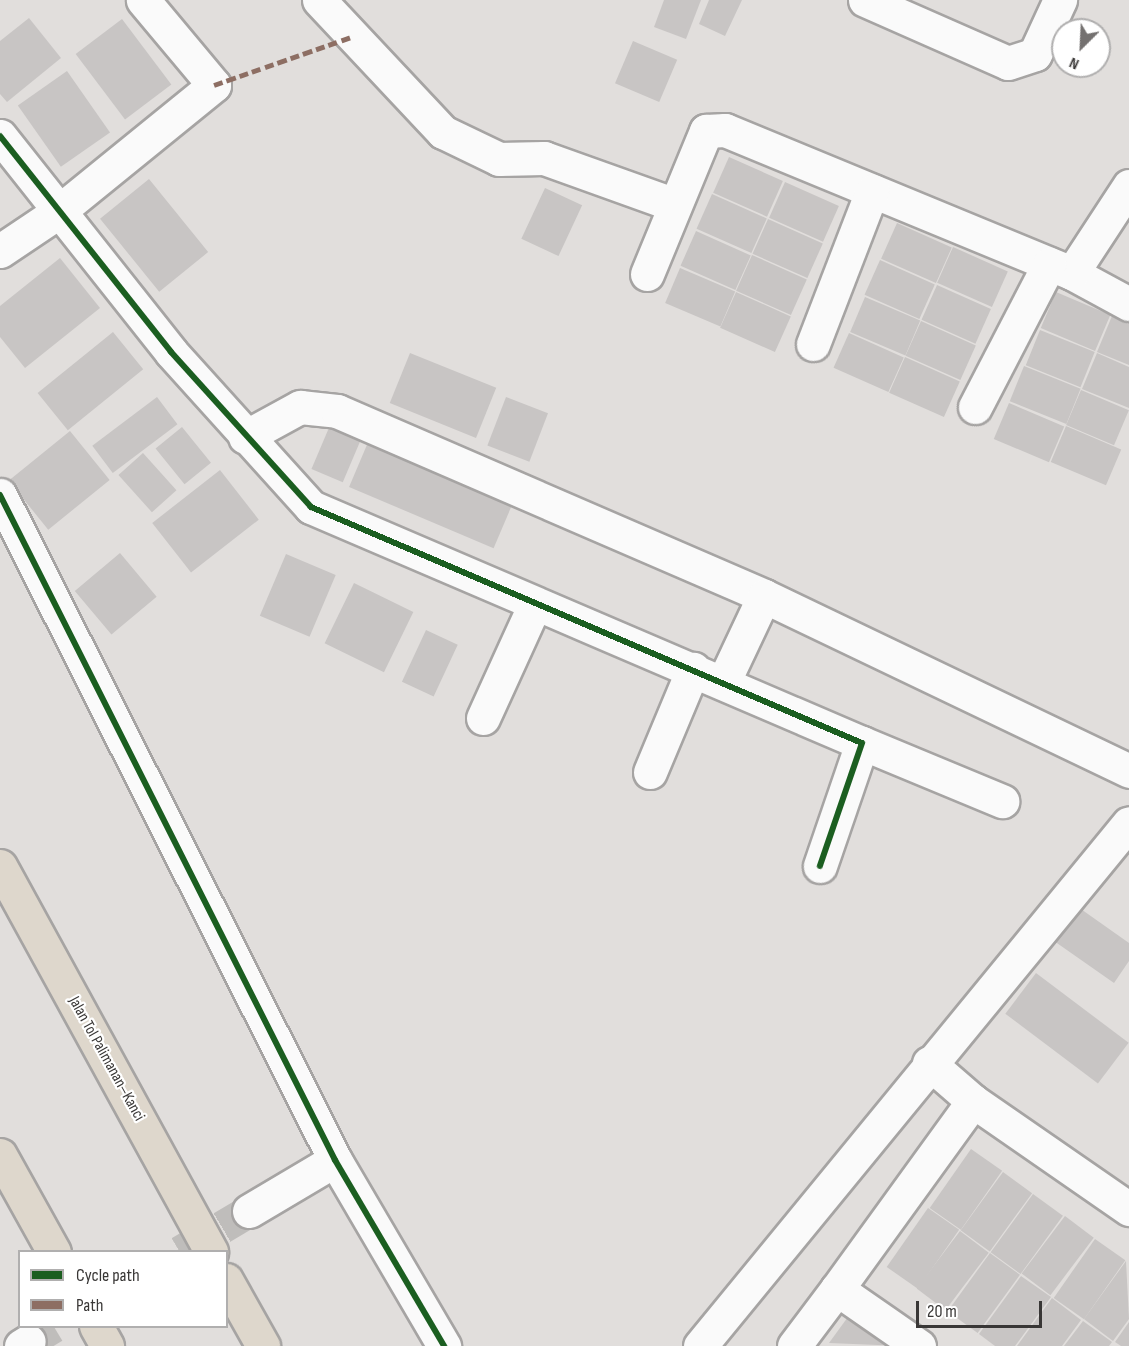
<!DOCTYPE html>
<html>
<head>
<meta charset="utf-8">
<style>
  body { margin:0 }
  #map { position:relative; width:1129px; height:1346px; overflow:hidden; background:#e1dedc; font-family:"Sofia Sans Condensed",sans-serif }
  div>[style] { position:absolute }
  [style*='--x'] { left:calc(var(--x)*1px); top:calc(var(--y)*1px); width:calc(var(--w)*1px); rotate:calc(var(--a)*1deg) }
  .building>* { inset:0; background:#c8c5c4; transform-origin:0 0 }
  .minor-tunnel>* { height:33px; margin-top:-16.5px; transform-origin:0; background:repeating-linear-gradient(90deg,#bfbdbb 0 33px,transparent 0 49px) }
  .roads { filter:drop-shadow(2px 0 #a6a4a3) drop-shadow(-2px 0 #a6a4a3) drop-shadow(0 2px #a6a4a3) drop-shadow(0 -2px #a6a4a3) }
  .minor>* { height:33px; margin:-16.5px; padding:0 16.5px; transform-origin:16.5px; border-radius:16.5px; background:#fafafa }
  .highway>* { height:33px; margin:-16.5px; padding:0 16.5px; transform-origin:16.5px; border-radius:16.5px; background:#ded7cc }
  .quiet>* { height:4.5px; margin-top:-2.25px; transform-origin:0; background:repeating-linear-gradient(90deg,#8d6e63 0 9px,transparent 0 13.5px) }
  .cycleway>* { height:6px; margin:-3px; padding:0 3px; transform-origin:3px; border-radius:3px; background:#1b5e20 }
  span { translate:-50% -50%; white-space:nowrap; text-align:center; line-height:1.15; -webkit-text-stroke:4.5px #fff; paint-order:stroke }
  .street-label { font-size:16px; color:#393736 }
  .legend { position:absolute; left:18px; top:1250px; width:210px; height:78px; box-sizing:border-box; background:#fff; border:2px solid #b0afaf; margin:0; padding:8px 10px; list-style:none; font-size:18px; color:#393736 }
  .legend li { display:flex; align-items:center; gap:12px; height:30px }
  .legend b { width:30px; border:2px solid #b0afaf }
  .north { position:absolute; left:1051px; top:18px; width:60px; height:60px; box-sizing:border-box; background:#fff; border:2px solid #b0afaf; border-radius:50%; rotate:204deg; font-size:16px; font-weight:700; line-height:24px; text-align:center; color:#393736 }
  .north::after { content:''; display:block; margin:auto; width:21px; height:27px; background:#747170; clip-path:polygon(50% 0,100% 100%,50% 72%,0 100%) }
  .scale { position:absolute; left:916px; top:1301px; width:126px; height:27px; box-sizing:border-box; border:3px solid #393736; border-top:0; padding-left:8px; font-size:18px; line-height:21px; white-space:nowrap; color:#393736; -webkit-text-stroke:4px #fff; paint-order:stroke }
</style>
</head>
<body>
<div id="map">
  <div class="building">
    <i style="clip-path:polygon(664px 0,701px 0,686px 39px,654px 27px)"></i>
    <i style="clip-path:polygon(709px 0,742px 0,725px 36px,699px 24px)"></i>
    <i style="clip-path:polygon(29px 18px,61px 58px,7px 102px,0 94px,0 41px)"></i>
    <i style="left:122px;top:19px;width:82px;height:58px;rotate:53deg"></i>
    <i style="left:633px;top:41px;width:48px;height:46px;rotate:23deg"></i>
    <i style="left:67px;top:71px;width:75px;height:60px;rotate:55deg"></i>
    <i style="left:729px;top:157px;width:59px;height:39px;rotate:24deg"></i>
    <i style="left:149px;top:179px;width:94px;height:63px;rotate:51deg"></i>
    <i style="left:785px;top:182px;width:59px;height:39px;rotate:24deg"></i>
    <i style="left:545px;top:188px;width:41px;height:56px;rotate:25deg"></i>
    <i style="left:712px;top:194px;width:60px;height:38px;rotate:24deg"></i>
    <i style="left:768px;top:219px;width:60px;height:38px;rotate:24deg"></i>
    <i style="left:897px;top:223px;width:60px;height:39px;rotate:24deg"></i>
    <i style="left:696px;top:231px;width:60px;height:38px;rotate:24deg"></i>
    <i style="left:953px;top:247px;width:60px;height:39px;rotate:24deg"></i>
    <i style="left:752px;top:255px;width:60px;height:39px;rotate:24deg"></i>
    <i style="clip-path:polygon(60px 258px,100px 308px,25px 368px,0 337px,0 306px)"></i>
    <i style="left:880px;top:260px;width:60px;height:38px;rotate:24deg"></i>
    <i style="left:680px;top:268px;width:60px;height:38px;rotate:23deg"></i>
    <i style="left:937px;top:285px;width:59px;height:38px;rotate:24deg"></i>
    <i style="left:736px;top:292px;width:60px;height:39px;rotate:24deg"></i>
    <i style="left:1056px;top:292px;width:59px;height:39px;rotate:23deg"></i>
    <i style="left:865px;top:297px;width:60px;height:38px;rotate:23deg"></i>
    <i style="clip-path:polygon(1112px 316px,1129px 323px,1129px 365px,1097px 352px)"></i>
    <i style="left:921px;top:321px;width:60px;height:38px;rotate:24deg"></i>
    <i style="left:1040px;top:330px;width:59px;height:38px;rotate:22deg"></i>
    <i style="left:113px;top:332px;width:48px;height:97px;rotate:51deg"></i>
    <i style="left:849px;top:333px;width:60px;height:38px;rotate:24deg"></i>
    <i style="left:410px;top:353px;width:93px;height:54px;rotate:22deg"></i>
    <i style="clip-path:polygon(1097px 353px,1129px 367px,1129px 408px,1082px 389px)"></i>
    <i style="left:905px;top:357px;width:60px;height:39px;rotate:24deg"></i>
    <i style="left:1024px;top:366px;width:61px;height:38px;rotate:22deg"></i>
    <i style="left:1081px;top:390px;width:52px;height:38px;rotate:23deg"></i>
    <i style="left:157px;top:397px;width:34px;height:81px;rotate:53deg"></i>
    <i style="left:506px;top:397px;width:45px;height:52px;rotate:21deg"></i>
    <i style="left:1009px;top:403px;width:60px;height:39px;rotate:23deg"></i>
    <i style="left:331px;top:423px;width:34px;height:50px;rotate:23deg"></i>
    <i style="left:1066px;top:426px;width:60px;height:39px;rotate:23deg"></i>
    <i style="left:182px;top:427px;width:46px;height:34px;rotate:51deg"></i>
    <i style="left:70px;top:431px;width:63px;height:79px;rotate:51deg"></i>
    <i style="left:369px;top:440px;width:157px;height:51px;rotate:23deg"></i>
    <i style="left:143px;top:453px;width:50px;height:33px;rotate:48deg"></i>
    <i style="left:220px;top:470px;width:63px;height:86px;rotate:52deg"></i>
    <i style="left:120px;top:553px;width:57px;height:59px;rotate:50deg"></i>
    <i style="left:286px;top:554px;width:54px;height:67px;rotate:23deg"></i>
    <i style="left:354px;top:583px;width:66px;height:67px;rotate:26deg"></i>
    <i style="left:426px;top:630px;width:35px;height:57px;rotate:25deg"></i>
    <i style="clip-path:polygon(1078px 907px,1129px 943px,1129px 961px,1114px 983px,1054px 941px)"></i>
    <i style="left:1036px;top:973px;width:116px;height:51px;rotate:37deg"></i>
    <i style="left:971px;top:1149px;width:38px;height:72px;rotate:35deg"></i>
    <i style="left:1003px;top:1172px;width:36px;height:72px;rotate:36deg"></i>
    <i style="left:1033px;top:1194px;width:37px;height:72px;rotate:36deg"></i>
    <i style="left:928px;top:1208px;width:38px;height:72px;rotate:35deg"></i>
    <i style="left:1065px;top:1216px;width:36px;height:72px;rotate:37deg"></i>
    <i style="left:960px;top:1231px;width:36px;height:72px;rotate:37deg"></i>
    <i style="left:1095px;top:1239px;width:37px;height:72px;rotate:35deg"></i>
    <i style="left:990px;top:1253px;width:37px;height:72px;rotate:36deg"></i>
    <i style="clip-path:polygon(1126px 1261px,1129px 1319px,1113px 1341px,1084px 1319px)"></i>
    <i style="clip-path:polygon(1021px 1276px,1051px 1297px,1015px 1346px,995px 1346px,979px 1334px)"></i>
    <i style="clip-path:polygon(1052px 1298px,1081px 1320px,1062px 1346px,1017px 1346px)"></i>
    <i style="clip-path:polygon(853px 1310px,902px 1346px,829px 1343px)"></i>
    <i style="clip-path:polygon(1083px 1321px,1112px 1342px,1109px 1346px,1064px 1346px)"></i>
    <i style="clip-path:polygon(1129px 1322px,1129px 1346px,1121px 1346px,1115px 1342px)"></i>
  </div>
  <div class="minor-tunnel">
    <i style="--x:180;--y:1252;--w:80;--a:-30.7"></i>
    <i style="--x:29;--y:1341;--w:29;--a:-31"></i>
  </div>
  <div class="roads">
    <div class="minor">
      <i style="--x:319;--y:0;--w:181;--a:46.8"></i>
      <i style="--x:443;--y:132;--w:62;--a:25.7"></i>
      <i style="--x:499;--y:159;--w:45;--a:-1.3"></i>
      <i style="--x:544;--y:158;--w:139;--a:19.7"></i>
      <i style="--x:865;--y:0;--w:156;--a:23.8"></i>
      <i style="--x:1008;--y:63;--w:28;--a:-18"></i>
      <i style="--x:1035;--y:54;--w:60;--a:-65.2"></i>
      <i style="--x:0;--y:136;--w:275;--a:51.6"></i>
      <i style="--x:171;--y:352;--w:209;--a:47.9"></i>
      <i style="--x:311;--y:507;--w:599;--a:23.19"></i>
      <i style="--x:862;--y:743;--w:130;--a:108.9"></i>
      <i style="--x:0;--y:251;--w:70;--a:-33.9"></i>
      <i style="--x:58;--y:212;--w:201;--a:-39.1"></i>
      <i style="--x:214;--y:85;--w:111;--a:-129.9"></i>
      <i style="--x:1072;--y:273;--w:65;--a:28.5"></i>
      <i style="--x:647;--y:274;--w:155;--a:-67.6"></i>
      <i style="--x:706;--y:131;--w:19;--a:-3"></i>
      <i style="--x:725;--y:130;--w:375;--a:22.4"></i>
      <i style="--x:1072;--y:273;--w:104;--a:-56.8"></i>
      <i style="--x:813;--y:344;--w:164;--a:-68.9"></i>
      <i style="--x:975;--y:407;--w:161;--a:-62.6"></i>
      <i style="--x:245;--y:437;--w:63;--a:-28.6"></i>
      <i style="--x:300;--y:407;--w:37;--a:6"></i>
      <i style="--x:337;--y:411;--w:465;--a:23.4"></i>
      <i style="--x:764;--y:596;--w:405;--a:25.6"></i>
      <i style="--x:0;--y:495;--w:745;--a:63.26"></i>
      <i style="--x:335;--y:1160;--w:216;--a:59.6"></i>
      <i style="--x:724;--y:681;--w:94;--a:-64.8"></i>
      <i style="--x:483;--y:718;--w:125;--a:-65.5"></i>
      <i style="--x:862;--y:743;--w:152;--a:22.5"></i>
      <i style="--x:650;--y:772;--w:112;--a:-67.3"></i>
      <i style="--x:929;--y:1063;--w:58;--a:40.8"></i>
      <i style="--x:973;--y:1101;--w:190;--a:34.7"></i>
      <i style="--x:249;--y:1211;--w:100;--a:-30.7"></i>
      <i style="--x:21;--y:1346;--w:9;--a:-32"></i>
      <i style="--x:700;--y:1346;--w:676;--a:-50.64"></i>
      <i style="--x:794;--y:1346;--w:71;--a:-53"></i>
      <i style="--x:919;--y:1346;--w:100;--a:-145.2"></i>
      <i style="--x:837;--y:1289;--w:232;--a:-54.1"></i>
    </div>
    <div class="highway">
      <i style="--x:0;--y:866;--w:440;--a:61.3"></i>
      <i style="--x:0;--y:1155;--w:111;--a:60.9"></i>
      <i style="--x:226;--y:1280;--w:76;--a:60.7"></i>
      <i style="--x:96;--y:1326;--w:23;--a:61"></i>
    </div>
  </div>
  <div class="quiet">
    <i style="--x:214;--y:85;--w:145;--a:-19.3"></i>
  </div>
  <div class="cycleway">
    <i style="--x:0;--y:136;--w:275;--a:51.6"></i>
    <i style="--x:171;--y:352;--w:209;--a:47.9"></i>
    <i style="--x:311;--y:507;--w:599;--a:23.19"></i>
    <i style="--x:862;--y:743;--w:130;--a:108.9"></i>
    <i style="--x:0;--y:495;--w:745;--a:63.26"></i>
    <i style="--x:335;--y:1160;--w:216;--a:59.6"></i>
  </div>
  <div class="street-label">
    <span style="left:106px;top:1059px;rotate:61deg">Jalan Tol Palimanan–Kanci</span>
  </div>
  <ul class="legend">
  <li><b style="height:8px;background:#1b5e20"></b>Cycle path</li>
  <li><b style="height:8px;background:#8d6e63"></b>Path</li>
  </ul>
  <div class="north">N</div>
  <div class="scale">20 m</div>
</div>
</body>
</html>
